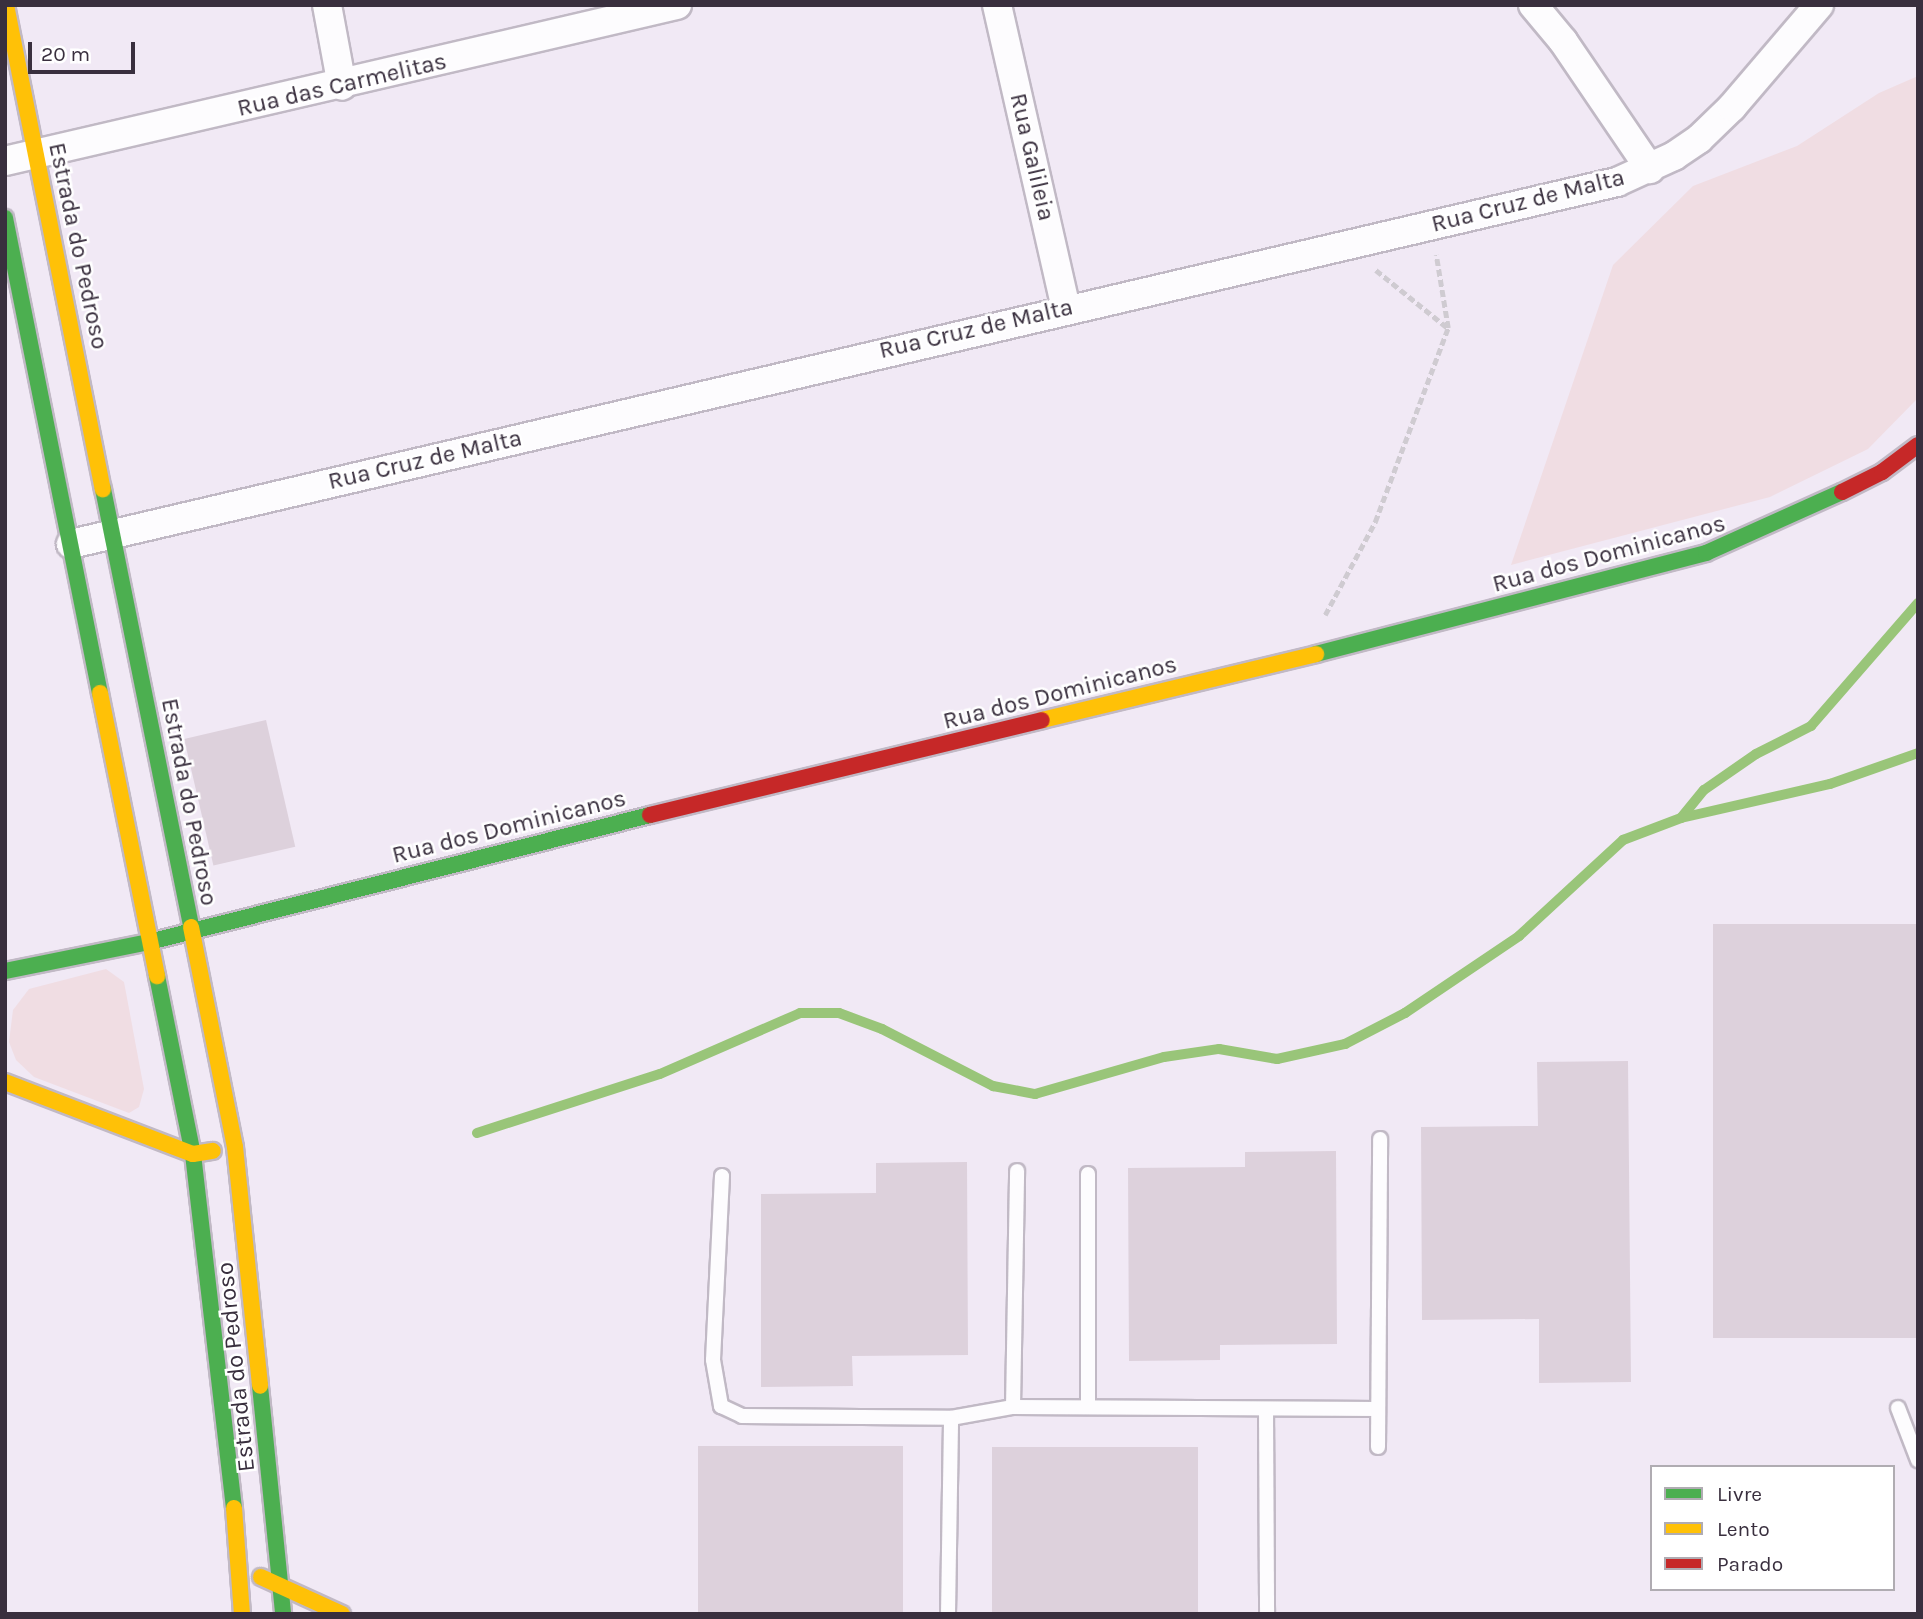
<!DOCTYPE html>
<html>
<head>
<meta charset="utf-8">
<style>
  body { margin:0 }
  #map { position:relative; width:1923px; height:1619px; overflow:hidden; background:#f1e9f5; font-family:Karla,sans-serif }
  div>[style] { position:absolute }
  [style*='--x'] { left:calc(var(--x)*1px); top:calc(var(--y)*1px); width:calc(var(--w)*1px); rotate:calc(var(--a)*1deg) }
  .green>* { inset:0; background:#f0dde3 }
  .stream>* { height:10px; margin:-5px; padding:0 5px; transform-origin:5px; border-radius:5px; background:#99c579 }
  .building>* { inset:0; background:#ddd1dc; transform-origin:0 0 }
  .path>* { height:4.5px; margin-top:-2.25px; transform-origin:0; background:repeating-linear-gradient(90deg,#cfcbd1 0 7px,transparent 0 10.5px) }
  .roads { filter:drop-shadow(2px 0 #c1b9c5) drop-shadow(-2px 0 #c1b9c5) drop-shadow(0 2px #c1b9c5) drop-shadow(0 -2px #c1b9c5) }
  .lane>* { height:14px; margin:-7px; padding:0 7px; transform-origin:7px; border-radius:7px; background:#fdfcfe }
  .street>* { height:28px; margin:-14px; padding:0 14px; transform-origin:14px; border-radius:14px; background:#fdfcfe }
  .fast>* { height:16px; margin:-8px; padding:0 8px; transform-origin:8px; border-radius:8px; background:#4caf50 }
  .slow>* { height:16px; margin:-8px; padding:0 8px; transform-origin:8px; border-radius:8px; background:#ffc107 }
  .jam>* { height:16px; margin:-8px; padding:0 8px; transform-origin:8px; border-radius:8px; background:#c62828 }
  span { translate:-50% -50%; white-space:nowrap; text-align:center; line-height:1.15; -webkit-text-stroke:5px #fff; paint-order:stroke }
  .street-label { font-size:24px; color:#392f3e }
  .frame { position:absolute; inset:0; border:7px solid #392f3e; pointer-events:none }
  .legend { position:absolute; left:1650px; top:1465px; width:245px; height:126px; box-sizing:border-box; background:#fff; border:2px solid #b0acb2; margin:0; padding:9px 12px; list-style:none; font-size:21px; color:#392f3e }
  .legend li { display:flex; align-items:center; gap:14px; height:35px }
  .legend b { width:35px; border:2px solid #b0acb2 }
  .scale { position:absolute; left:28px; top:42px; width:107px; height:32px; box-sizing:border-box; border:4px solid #392f3e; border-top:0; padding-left:9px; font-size:21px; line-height:24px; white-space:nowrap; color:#392f3e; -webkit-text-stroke:5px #fff; paint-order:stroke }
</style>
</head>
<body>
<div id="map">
  <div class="green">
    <i style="clip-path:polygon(1918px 76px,1918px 398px,1868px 449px,1770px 497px,1511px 565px,1613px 265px,1693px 186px,1797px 146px,1879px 93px)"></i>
    <i style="clip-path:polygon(106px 969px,124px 982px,144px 1089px,139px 1107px,129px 1113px,34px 1077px,16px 1060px,9px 1042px,13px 1010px,29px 989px)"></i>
  </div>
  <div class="stream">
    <i style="--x:1681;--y:818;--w:36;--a:-51"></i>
    <i style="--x:1704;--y:790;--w:63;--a:-34.7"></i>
    <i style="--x:1756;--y:754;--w:62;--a:-27"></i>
    <i style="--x:1811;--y:726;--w:163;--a:-49"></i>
    <i style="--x:477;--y:1133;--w:192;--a:-17.9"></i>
    <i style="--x:660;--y:1074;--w:153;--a:-23.5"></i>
    <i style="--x:800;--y:1013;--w:39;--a:0"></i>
    <i style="--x:839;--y:1013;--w:46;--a:20.4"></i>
    <i style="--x:882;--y:1029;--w:125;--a:27.2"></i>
    <i style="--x:993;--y:1086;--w:43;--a:10.8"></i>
    <i style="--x:1035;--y:1094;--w:134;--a:-16"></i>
    <i style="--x:1164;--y:1057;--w:56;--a:-8.3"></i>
    <i style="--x:1219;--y:1049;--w:59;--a:9.8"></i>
    <i style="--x:1277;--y:1059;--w:70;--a:-12.4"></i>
    <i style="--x:1345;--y:1044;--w:68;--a:-27.3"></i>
    <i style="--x:1405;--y:1013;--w:138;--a:-34"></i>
    <i style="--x:1519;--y:936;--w:142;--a:-42.7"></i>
    <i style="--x:1623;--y:840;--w:62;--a:-20.8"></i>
    <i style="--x:1681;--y:818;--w:153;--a:-12.9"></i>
    <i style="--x:1830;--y:784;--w:93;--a:-19.4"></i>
  </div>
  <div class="building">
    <i style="left:266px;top:720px;width:130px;height:84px;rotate:77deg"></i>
    <i style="left:1918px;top:924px;width:414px;height:205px;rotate:90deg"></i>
    <i style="clip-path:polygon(1628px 1061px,1631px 1382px,1539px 1383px,1539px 1319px,1422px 1320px,1421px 1127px,1538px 1126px,1537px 1062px)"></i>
    <i style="clip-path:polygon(1336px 1151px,1337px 1344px,1220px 1345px,1220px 1360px,1129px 1361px,1128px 1168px,1245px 1167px,1245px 1152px)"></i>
    <i style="clip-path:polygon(967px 1162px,968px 1355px,852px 1356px,853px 1386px,761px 1387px,761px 1194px,876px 1193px,876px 1163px)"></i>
    <i style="left:698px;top:1446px;width:205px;height:168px"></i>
    <i style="left:992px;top:1447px;width:206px;height:167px"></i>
  </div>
  <div class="path">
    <i style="--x:1376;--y:270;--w:92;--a:38.9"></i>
    <i style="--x:1325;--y:615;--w:106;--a:-61.7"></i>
    <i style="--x:1375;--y:522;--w:207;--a:-69.4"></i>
    <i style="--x:1448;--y:328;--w:74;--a:-99.3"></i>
  </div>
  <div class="roads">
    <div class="lane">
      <i style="--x:1088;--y:1174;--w:233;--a:90"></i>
      <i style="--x:722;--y:1176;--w:184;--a:92.8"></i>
      <i style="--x:713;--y:1360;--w:47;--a:80.1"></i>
      <i style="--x:721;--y:1406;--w:23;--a:25"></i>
      <i style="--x:742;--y:1416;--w:209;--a:0.5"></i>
      <i style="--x:951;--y:1418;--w:63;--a:-10.1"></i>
      <i style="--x:1013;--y:1407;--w:365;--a:0.3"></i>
      <i style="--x:1013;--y:1407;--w:236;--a:-89"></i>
      <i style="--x:1898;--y:1408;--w:56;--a:69"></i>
      <i style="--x:1266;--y:1409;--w:205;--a:89.7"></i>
      <i style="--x:1378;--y:1447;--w:308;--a:-89.6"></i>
      <i style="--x:948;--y:1614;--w:196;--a:-89.1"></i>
    </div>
    <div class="street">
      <i style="--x:327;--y:5;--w:82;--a:79.5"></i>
      <i style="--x:997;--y:5;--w:311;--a:77.2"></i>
      <i style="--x:1533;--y:5;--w:47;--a:50.2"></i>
      <i style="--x:1563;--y:41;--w:155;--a:55.8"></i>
      <i style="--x:5;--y:161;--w:690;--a:-13.07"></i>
      <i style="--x:71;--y:544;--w:1588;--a:-13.18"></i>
      <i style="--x:1617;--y:182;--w:63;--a:-24.5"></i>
      <i style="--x:1674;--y:156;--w:30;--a:-34"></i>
      <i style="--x:1699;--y:139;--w:46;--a:-44.1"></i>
      <i style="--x:1732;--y:107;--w:134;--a:-49.5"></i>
    </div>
    <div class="fast">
      <i style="--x:5;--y:218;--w:484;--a:78.7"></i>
      <i style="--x:103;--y:489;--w:447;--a:78.6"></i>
      <i style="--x:1316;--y:654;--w:403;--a:-14.5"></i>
      <i style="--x:1706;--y:553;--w:149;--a:-24.2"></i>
      <i style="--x:5;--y:971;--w:147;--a:-11.4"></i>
      <i style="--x:149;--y:942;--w:517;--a:-14.22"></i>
      <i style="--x:157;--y:976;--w:182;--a:78.6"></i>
      <i style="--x:193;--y:1154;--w:356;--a:83.4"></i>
      <i style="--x:260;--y:1386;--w:229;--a:84.2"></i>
    </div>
    <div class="slow">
      <i style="--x:6;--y:5;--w:494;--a:78.7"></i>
      <i style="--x:100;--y:693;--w:289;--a:78.6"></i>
      <i style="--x:1042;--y:720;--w:282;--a:-13.5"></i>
      <i style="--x:191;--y:927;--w:224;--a:78.7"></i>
      <i style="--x:235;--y:1147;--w:240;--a:84"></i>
      <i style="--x:5;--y:1082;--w:201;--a:21"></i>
      <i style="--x:193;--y:1154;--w:20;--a:-9"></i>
      <i style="--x:234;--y:1508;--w:106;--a:85.7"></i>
      <i style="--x:261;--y:1577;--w:89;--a:24.6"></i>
    </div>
    <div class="jam">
      <i style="--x:1842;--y:492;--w:45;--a:-26.6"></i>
      <i style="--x:1882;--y:472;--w:45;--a:-36.9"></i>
      <i style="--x:650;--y:815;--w:403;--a:-13.6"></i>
    </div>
  </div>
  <div class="street-label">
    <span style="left:342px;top:85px;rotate:-13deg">Rua das Carmelitas</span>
    <span style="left:1032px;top:157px;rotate:77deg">Rua Galileia</span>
    <span style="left:1528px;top:201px;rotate:-14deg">Rua Cruz de Malta</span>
    <span style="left:78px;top:246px;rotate:78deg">Estrada do Pedroso</span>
    <span style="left:976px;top:329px;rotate:-13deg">Rua Cruz de Malta</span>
    <span style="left:425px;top:460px;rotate:-13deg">Rua Cruz de Malta</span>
    <span style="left:1609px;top:554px;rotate:-15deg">Rua dos Dominicanos</span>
    <span style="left:1060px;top:693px;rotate:-14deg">Rua dos Dominicanos</span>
    <span style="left:189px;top:802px;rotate:79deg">Estrada do Pedroso</span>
    <span style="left:509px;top:827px;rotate:-14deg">Rua dos Dominicanos</span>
    <span style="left:236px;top:1367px;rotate:-96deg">Estrada do Pedroso</span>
  </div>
  <div class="frame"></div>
  <ul class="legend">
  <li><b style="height:9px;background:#4caf50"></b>Livre</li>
  <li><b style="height:9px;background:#ffc107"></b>Lento</li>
  <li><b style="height:9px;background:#c62828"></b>Parado</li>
  </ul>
  <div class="scale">20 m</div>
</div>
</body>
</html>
